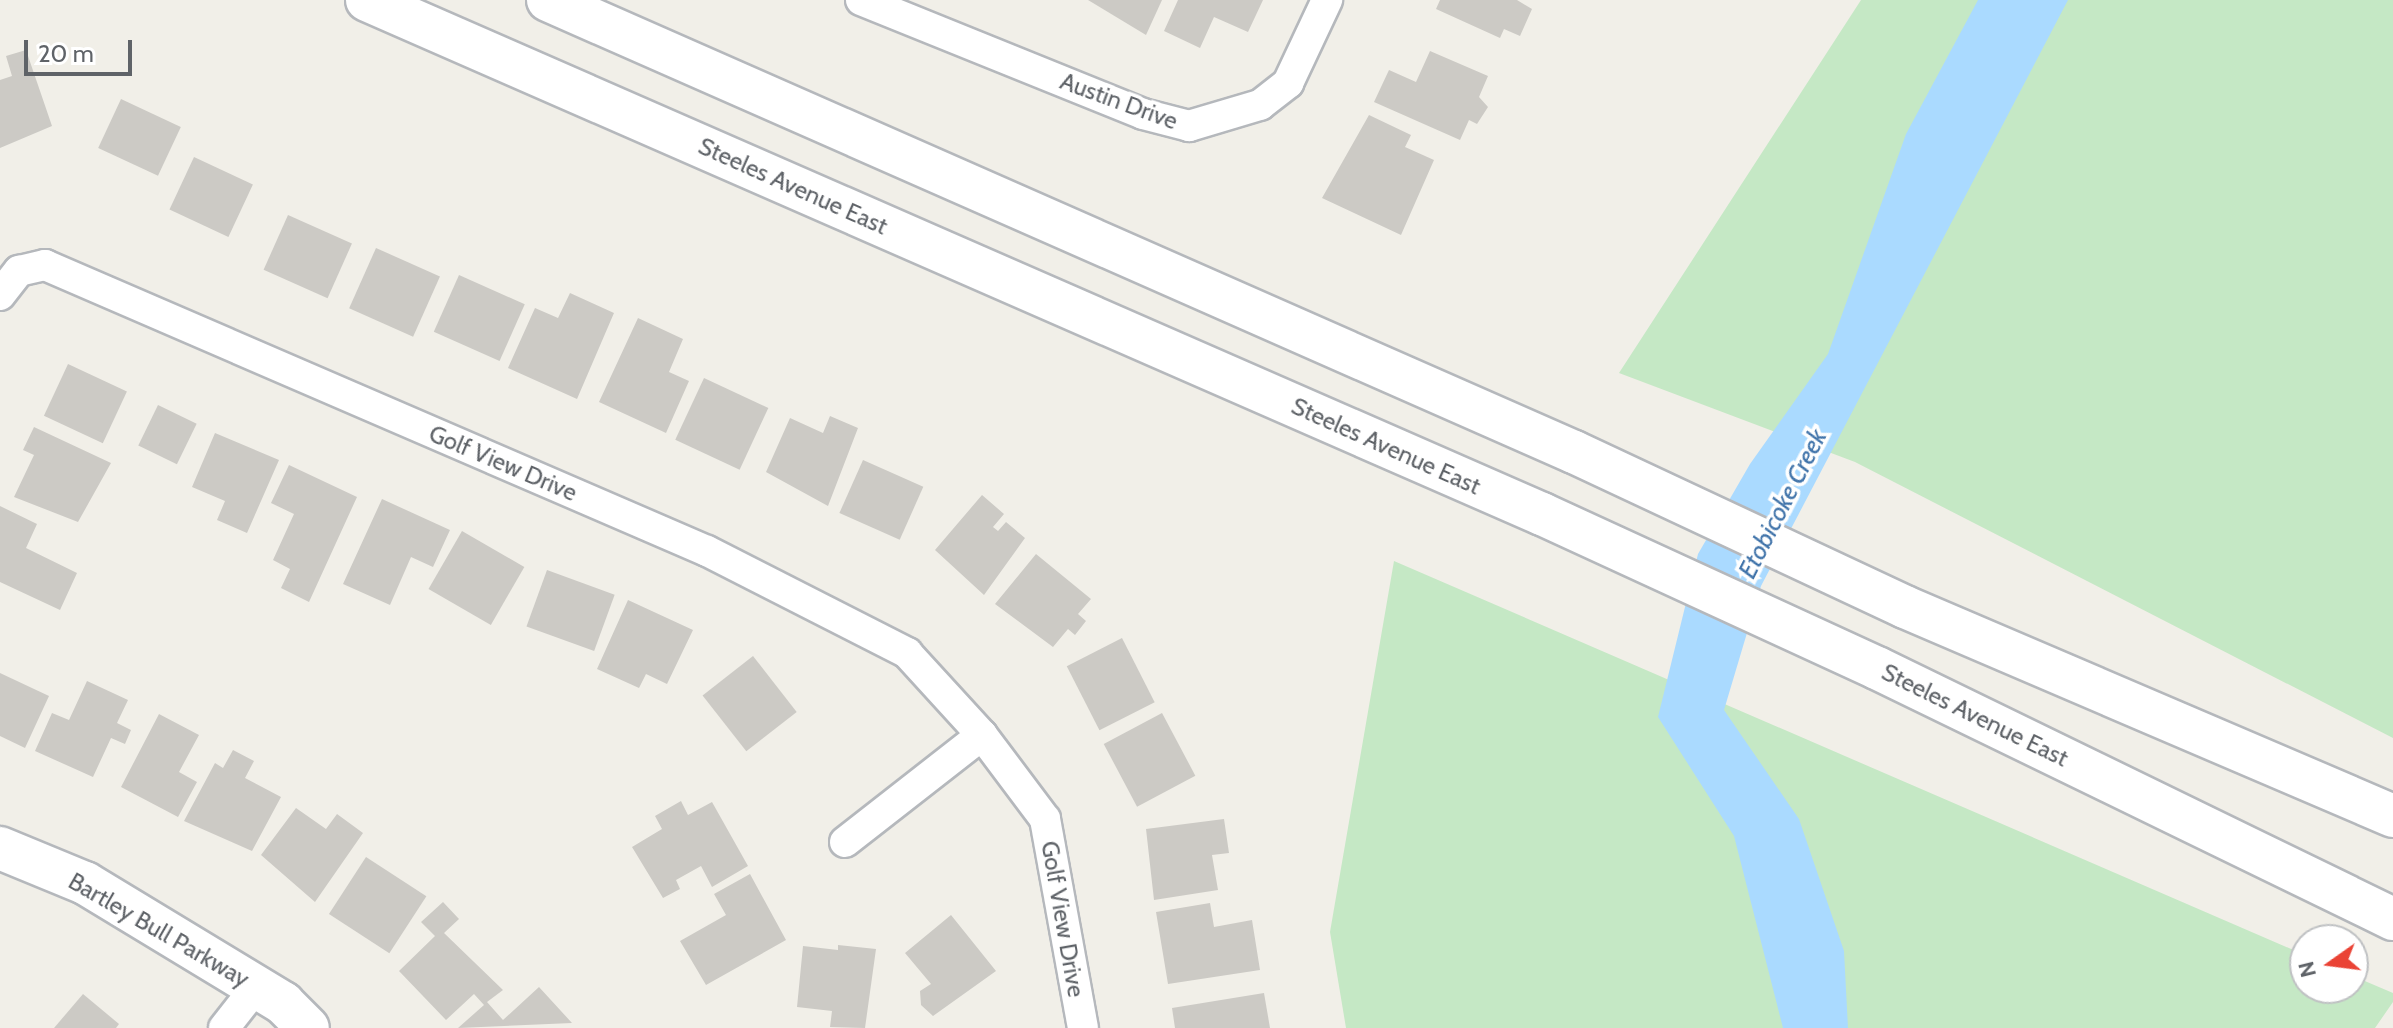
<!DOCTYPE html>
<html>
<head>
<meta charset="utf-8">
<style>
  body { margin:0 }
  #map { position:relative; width:2393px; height:1028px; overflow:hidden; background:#f1efe8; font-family:Cabin,sans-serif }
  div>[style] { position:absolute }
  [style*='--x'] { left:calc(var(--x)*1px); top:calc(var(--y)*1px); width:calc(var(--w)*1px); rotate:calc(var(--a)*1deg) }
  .green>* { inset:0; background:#c5e8c5 }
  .water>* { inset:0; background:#aadaff }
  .building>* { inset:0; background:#cccac5; transform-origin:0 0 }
  .roads { filter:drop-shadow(2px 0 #b5b8bc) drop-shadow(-2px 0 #b5b8bc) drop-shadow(0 2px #b5b8bc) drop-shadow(0 -2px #b5b8bc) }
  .street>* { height:30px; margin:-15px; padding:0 15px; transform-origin:15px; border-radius:15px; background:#fff }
  .secondary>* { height:42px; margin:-21px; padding:0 21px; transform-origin:21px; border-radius:21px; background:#fff }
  span { translate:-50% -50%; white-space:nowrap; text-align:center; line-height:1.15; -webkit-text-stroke:7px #fff; paint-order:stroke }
  .street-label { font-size:24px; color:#5f6368 }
  .water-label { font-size:26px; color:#4174aa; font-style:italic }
  .north { position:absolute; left:2289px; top:924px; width:80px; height:80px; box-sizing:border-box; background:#fff; border:2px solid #bfc1c3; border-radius:50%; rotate:256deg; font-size:22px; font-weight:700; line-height:32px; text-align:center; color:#5f6368 }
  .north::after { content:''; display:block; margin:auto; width:28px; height:36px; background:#ea4335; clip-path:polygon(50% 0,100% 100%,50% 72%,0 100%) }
  .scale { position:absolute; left:24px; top:40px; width:108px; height:36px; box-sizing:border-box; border:4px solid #5f6368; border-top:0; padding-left:10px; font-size:24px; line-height:28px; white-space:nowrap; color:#5f6368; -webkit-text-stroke:6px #fff; paint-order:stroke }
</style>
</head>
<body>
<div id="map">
  <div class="green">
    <i style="clip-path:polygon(1861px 0,2393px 0,2393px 738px,1855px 462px,1619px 373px)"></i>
    <i style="clip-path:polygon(1394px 561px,2305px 955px,2305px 988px,2353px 988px,2353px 976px,2393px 993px,2393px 1002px,2375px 1028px,1346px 1028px,1330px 932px)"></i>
  </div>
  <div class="water">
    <i style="clip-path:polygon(1978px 0,2068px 0,1761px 586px,1724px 710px,1799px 819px,1844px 951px,1848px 1028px,1783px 1028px,1734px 836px,1658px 717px,1698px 554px,1750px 464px,1828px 354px,1906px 134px)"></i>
  </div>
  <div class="building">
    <i style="clip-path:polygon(1088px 0,1162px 0,1146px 35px)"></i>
    <i style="clip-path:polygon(1178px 0,1263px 0,1248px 32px,1214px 17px,1200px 48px,1164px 31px)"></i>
    <i style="clip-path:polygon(1440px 0,1517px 0,1532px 9px,1520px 36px,1504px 29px,1500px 38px,1436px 9px)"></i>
    <i style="clip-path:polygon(26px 50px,52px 126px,0 148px,0 80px,12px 76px,6px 56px)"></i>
    <i style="clip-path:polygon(1430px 51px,1488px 76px,1479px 97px,1488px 107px,1477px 124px,1469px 120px,1460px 140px,1374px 102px,1389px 70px,1416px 82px)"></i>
    <i style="left:121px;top:99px;width:66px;height:54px;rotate:25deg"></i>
    <i style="clip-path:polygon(1369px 115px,1411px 135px,1405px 147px,1434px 160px,1401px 235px,1322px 198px)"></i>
    <i style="left:194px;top:157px;width:65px;height:58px;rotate:25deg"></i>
    <i style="left:288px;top:215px;width:70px;height:60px;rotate:24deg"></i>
    <i style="left:376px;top:248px;width:70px;height:66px;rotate:24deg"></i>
    <i style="left:459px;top:275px;width:72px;height:62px;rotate:24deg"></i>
    <i style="clip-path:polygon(570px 293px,614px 313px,577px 399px,508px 368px,535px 308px,558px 318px)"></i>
    <i style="clip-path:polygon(638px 318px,683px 339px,669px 372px,689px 381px,666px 433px,599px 402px)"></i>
    <i style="left:68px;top:364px;width:65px;height:57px;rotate:25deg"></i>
    <i style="left:704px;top:378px;width:71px;height:68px;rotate:25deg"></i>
    <i style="left:158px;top:405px;width:43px;height:45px;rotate:26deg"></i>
    <i style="clip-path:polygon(830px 416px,858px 428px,828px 506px,766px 472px,790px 418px,823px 433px)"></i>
    <i style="clip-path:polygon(34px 427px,111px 463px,78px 522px,14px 497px,34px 455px,23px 450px)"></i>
    <i style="clip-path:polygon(215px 433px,279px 460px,247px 533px,217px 520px,225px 501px,192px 487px)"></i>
    <i style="left:863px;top:460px;width:66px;height:58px;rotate:24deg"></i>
    <i style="clip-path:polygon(289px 465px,357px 497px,309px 602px,281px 588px,290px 569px,273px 560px,294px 514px,271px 503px)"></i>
    <i style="clip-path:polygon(982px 495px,1004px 514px,993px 527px,998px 531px,1006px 522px,1025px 538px,984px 595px,935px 550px)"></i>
    <i style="clip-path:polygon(382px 499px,450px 530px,433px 567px,411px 557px,390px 605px,343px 584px)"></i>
    <i style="clip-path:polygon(0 506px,37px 524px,26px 548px,77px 573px,60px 610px,0 582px)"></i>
    <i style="left:462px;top:531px;width:72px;height:67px;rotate:30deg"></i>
    <i style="clip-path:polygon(1036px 554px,1091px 599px,1078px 614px,1086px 621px,1075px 635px,1068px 629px,1053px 647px,995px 604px)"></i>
    <i style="left:547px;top:570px;width:72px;height:60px;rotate:20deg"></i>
    <i style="clip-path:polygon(628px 600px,693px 630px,667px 684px,646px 674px,639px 688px,597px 669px)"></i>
    <i style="left:1122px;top:638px;width:72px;height:62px;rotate:63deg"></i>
    <i style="left:753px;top:656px;width:71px;height:64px;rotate:52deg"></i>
    <i style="clip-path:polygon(0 673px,49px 696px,25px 748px,0 736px)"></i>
    <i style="clip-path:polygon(87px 681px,128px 700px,117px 723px,131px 730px,125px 744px,111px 738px,93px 777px,35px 751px,52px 713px,69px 720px)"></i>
    <i style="left:1162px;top:713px;width:71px;height:66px;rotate:62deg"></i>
    <i style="clip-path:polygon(159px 714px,199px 735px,179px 772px,197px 782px,178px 817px,121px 787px)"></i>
    <i style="clip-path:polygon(233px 750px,254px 761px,245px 778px,281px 797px,252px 851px,184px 821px,215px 763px,223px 768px)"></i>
    <i style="clip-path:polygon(681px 801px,688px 815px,712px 802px,748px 866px,712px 887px,701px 866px,676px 880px,680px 889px,663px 898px,632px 847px,662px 829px,655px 816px)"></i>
    <i style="clip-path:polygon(296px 808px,326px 829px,337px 814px,363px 833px,315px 902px,261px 855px)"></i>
    <i style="clip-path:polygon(1224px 819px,1229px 853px,1212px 855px,1218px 890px,1154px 900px,1146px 829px)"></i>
    <i style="left:366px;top:857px;width:72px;height:68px;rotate:33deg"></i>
    <i style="clip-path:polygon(750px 874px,786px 940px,706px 985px,680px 941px,726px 915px,714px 894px)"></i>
    <i style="clip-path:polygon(443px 902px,459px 919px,444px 933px,503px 990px,487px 1002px,503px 1020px,539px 987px,572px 1023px,458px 1028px,484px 1005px,474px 994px,446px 1020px,399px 971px,435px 936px,421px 922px)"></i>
    <i style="clip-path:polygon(1210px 903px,1214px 927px,1252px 920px,1260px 970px,1168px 984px,1156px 912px)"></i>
    <i style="clip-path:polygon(951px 915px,996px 971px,933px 1016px,921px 1005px,920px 991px,931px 984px,905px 953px)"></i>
    <i style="clip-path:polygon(838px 945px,876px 949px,865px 1028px,830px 1027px,832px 1011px,797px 1007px,803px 946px,838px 950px)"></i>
    <i style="clip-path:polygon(1264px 993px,1270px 1028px,1175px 1028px,1172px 1008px)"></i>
    <i style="clip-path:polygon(83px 994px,119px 1024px,116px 1028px,54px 1028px)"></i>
  </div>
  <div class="roads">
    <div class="street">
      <i style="--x:861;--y:0;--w:304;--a:22"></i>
      <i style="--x:1143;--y:114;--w:48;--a:14.6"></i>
      <i style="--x:1189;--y:126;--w:74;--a:-16.5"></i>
      <i style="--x:1260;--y:105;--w:36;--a:-38"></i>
      <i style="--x:1288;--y:83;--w:92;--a:-64.8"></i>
      <i style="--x:0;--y:295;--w:31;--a:-52"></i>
      <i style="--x:19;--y:271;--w:27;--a:-13"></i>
      <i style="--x:45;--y:265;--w:721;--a:23.37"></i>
      <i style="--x:707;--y:551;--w:225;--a:27"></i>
      <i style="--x:907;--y:653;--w:111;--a:47.6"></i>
      <i style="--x:982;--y:735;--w:105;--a:53.1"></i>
      <i style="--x:1045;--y:819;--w:212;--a:79.7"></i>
      <i style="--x:845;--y:842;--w:174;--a:-38"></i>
      <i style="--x:224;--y:1028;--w:53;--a:-51.8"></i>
    </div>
    <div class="secondary">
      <i style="--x:367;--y:0;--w:1283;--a:23.63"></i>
      <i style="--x:1542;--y:514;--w:369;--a:24.7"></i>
      <i style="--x:1877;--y:668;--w:574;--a:25.94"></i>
      <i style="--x:548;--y:0;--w:1121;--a:23.78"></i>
      <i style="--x:1574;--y:452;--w:365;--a:25.1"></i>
      <i style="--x:1905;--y:607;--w:531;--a:23.18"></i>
      <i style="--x:0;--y:848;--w:92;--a:22.4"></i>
      <i style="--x:85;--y:883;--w:232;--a:31.2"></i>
      <i style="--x:283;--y:1003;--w:35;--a:45"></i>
    </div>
  </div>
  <div class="street-label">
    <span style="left:1119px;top:101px;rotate:20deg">Austin Drive</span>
    <span style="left:793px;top:186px;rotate:24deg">Steeles Avenue East</span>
    <span style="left:1386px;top:446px;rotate:24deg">Steeles Avenue East</span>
    <span style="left:503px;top:463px;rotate:23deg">Golf View Drive</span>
    <span style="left:1975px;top:715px;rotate:26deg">Steeles Avenue East</span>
    <span style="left:1063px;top:919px;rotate:80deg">Golf View Drive</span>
    <span style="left:159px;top:930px;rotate:30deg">Bartley Bull Parkway</span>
  </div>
  <div class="water-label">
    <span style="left:1783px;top:504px;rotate:-63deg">Etobicoke Creek</span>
  </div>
  <div class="north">N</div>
  <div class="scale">20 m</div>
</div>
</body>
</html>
